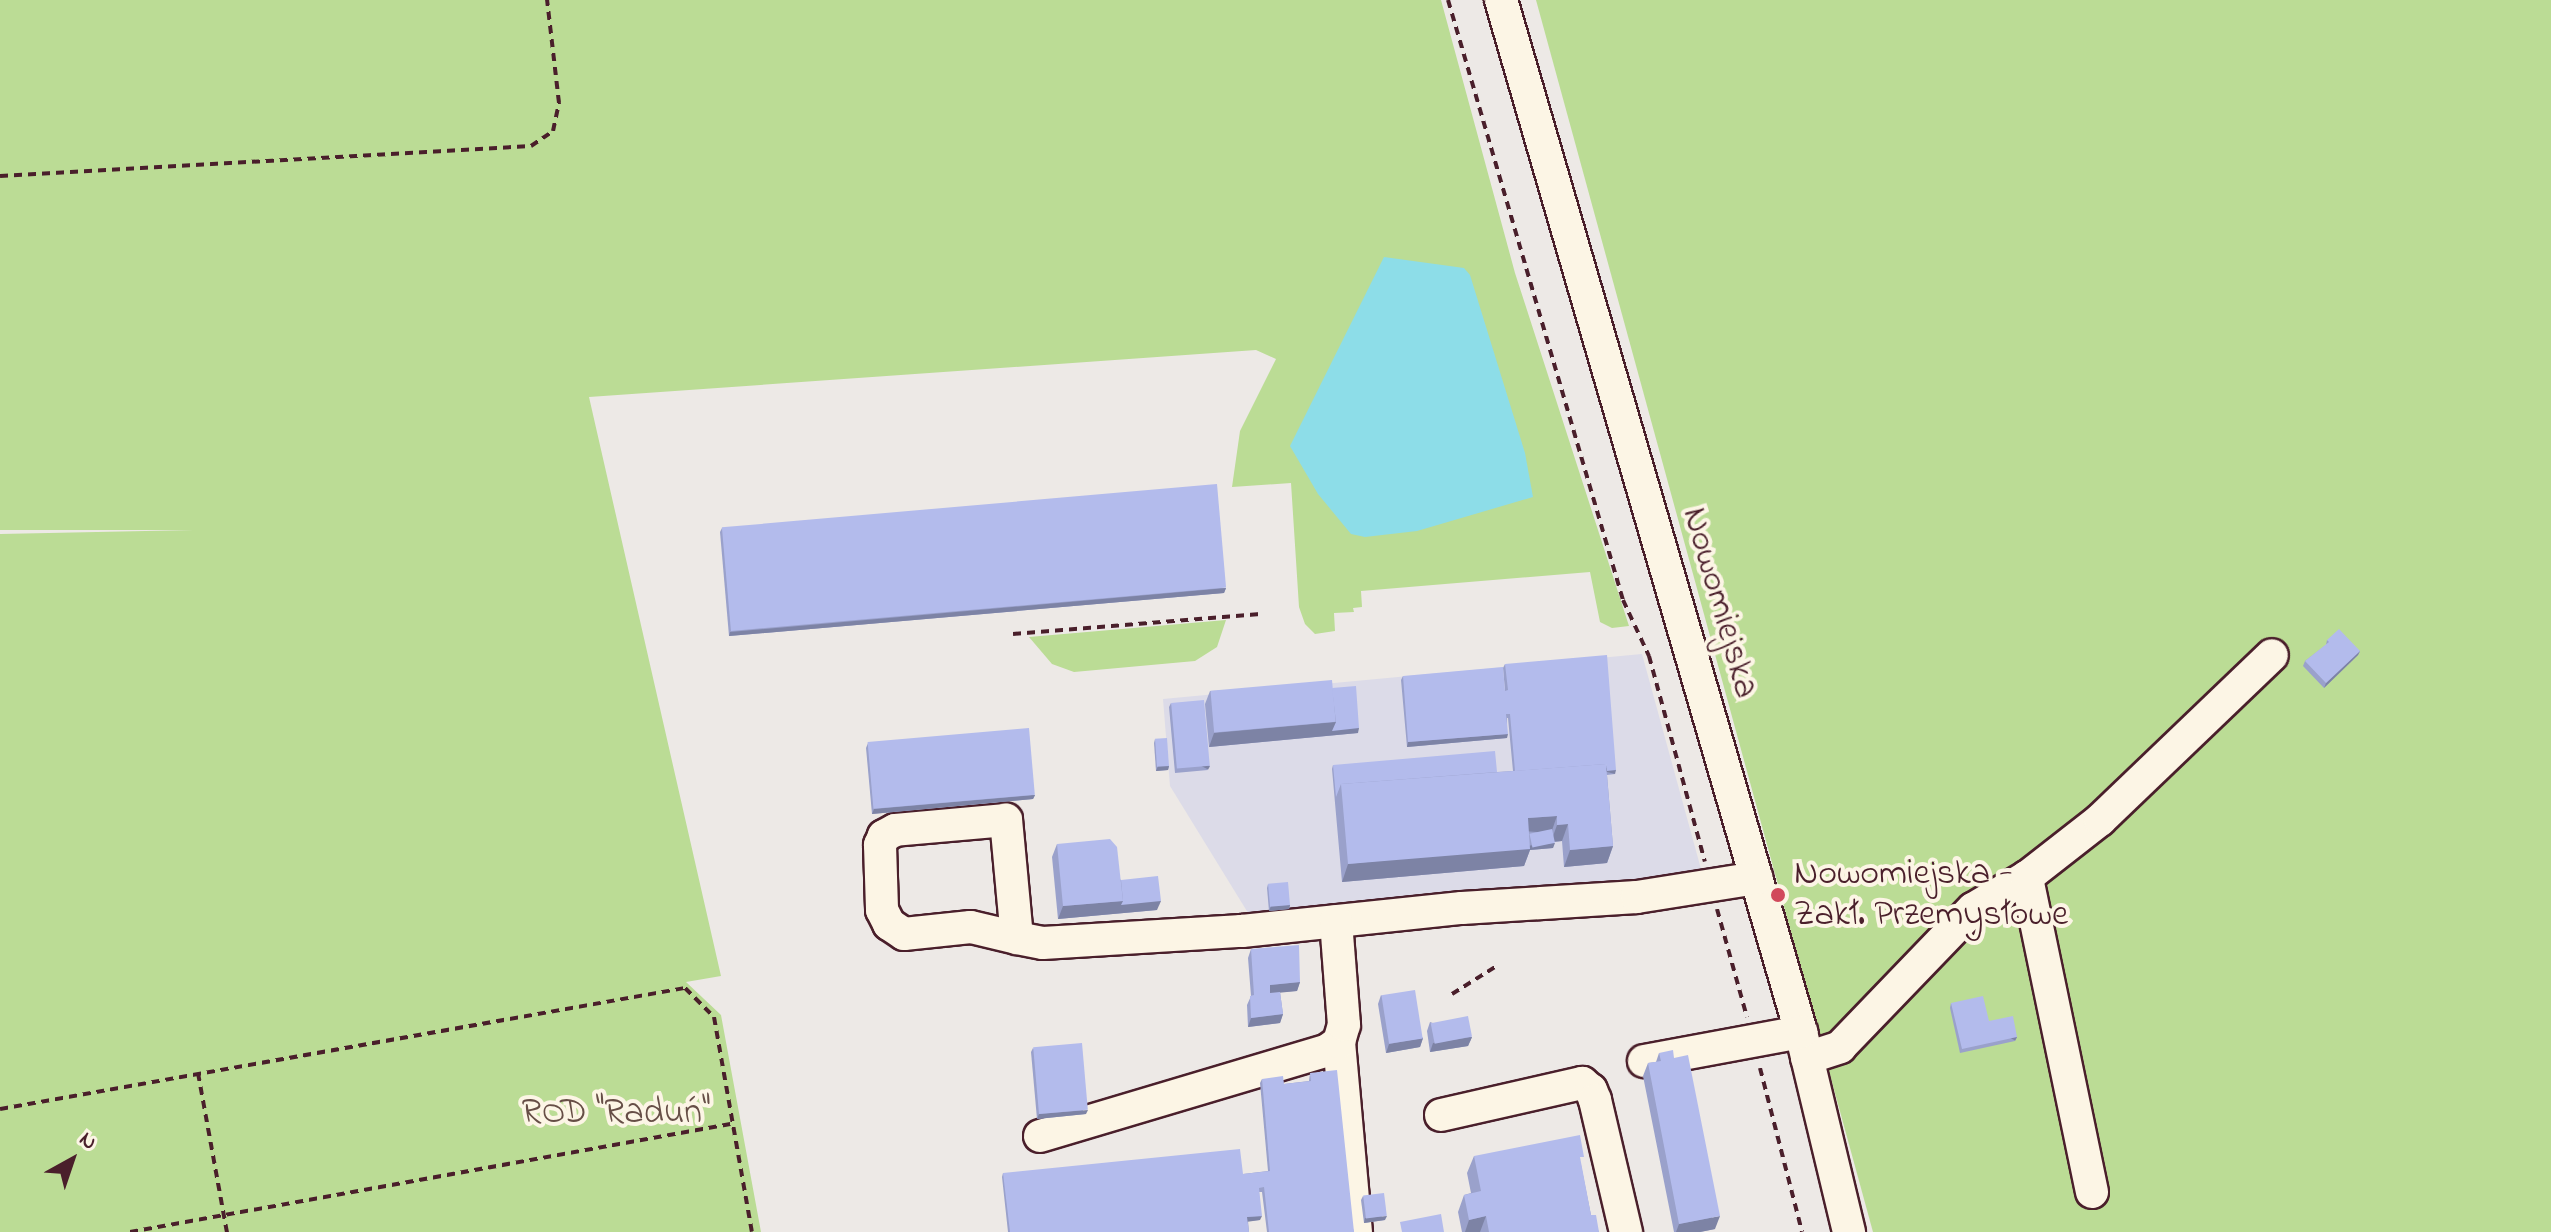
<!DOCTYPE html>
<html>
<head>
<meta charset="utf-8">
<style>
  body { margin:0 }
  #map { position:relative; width:2551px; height:1232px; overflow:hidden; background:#ede9e6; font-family:"Indie Flower",sans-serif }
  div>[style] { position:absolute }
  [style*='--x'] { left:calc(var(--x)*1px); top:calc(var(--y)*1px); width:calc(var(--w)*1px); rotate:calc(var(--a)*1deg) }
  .built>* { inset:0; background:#dcdbe8 }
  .green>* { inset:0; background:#bbdc95 }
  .water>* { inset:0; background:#8ddde8 }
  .path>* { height:4px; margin-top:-2px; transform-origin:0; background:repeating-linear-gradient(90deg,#4a1f2b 0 8px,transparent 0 14px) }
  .roads { filter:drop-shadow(2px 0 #4a1f2b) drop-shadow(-2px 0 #4a1f2b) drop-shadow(0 2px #4a1f2b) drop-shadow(0 -2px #4a1f2b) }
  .minor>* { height:32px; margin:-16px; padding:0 16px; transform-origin:16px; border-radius:16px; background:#fcf5e5 }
  .wall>* { inset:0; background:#9aa1cb }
  .shaded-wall>* { inset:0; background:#7d83a5; transform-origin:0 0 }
  .building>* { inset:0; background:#b3bbec; transform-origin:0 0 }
  .dots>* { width:22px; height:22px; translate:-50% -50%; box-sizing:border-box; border:4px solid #fcf5e5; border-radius:50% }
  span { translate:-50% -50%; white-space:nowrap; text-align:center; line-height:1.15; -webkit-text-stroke:8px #fcf5e5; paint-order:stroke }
  .street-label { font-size:36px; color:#4a1f2b }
  .poi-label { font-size:36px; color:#4a1f2b }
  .left { translate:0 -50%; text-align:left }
  .park-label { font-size:36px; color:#664e46 }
  .north { position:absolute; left:32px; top:1120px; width:80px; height:80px; -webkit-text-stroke:6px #fcf5e5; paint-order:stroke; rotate:40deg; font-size:22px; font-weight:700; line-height:32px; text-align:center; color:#4a1f2b }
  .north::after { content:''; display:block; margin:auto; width:28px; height:36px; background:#4a1f2b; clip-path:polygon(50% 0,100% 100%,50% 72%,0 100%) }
</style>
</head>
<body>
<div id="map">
  <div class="built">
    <i style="clip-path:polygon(1642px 654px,1704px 880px,1253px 921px,1170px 786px,1163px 699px)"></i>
  </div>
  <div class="green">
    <i style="clip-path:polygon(0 0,1441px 0,1515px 273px,1629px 626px,1612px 628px,1600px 622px,1590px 572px,1361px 591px,1362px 607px,1353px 608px,1354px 612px,1334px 613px,1335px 631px,1315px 634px,1305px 624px,1299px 607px,1291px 483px,1232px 487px,1240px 431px,1276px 359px,1256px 350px,589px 397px,721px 976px,686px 982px,721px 1015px,761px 1232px,0 1232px,0 534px,194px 530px,0 530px)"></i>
    <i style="clip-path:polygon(1536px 0,2551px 0,2551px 1232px,1873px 1232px)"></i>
    <i style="clip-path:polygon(1226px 620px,1217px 647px,1195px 661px,1074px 672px,1052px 664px,1029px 637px)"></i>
  </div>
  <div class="water">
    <i style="clip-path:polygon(1384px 257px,1464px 268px,1470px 275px,1525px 453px,1533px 497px,1417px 531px,1365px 537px,1351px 534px,1318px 494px,1290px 446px)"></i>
  </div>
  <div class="path">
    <i style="--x:1448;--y:0;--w:625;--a:73.74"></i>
    <i style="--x:1623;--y:600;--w:62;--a:65.1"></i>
    <i style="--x:1649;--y:656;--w:213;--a:74.8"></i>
    <i style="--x:0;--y:176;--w:532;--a:-3.23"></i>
    <i style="--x:531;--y:146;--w:27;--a:-34"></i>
    <i style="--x:553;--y:131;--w:29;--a:-78"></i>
    <i style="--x:559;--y:103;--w:104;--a:-96.6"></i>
    <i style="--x:1013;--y:634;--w:248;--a:-4.6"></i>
    <i style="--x:1717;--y:909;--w:112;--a:74.5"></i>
    <i style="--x:1452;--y:994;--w:51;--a:-32.1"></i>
    <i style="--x:1760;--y:1068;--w:169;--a:75.6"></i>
    <i style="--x:198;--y:1073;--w:162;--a:79.7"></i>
    <i style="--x:0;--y:1109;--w:696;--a:-10.02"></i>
    <i style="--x:685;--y:988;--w:41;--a:45"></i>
    <i style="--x:714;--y:1017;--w:218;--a:80"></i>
    <i style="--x:130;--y:1232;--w:610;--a:-10.2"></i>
  </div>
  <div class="roads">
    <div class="minor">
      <i style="--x:1501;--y:0;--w:1075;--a:73.79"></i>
      <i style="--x:1801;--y:1032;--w:206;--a:76.5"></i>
      <i style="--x:1017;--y:938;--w:119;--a:-95.3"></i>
      <i style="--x:1006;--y:820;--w:111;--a:174.9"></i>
      <i style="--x:895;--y:830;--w:13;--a:151"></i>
      <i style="--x:884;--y:836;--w:10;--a:114"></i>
      <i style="--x:880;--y:845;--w:65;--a:88.2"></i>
      <i style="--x:882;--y:910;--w:16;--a:63"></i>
      <i style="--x:889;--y:924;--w:18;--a:34"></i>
      <i style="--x:904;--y:934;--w:67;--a:-6"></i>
      <i style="--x:971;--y:927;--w:47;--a:13.4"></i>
      <i style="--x:1017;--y:938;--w:26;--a:11"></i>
      <i style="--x:1043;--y:943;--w:199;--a:-3.5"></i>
      <i style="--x:1242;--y:931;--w:221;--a:-6"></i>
      <i style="--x:1462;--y:908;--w:175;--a:-3.6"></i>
      <i style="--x:1637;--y:897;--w:121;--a:-9"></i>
      <i style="--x:1339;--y:1042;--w:191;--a:84.9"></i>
      <i style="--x:1807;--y:1058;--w:35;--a:-18"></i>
      <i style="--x:1840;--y:1047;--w:192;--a:-46.1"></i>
      <i style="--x:1973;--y:909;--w:63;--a:-30.7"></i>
      <i style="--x:1644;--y:1061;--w:160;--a:-10.5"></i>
      <i style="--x:1441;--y:1115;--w:145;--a:-12.8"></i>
      <i style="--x:1582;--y:1083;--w:11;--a:38"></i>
      <i style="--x:1591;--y:1090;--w:11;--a:68"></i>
      <i style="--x:1595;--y:1100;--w:136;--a:76.8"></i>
      <i style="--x:1040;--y:1136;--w:301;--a:-16.6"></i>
      <i style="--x:1328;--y:1050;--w:14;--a:-36"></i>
      <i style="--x:1339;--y:1042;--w:18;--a:-74"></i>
      <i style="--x:1344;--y:1025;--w:104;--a:-94.4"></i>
      <i style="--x:2092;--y:1192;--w:322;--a:-101.7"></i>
      <i style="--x:2027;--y:877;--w:93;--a:-38"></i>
      <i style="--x:2100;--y:820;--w:238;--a:-43.8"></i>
    </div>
  </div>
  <div class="wall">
    <i style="clip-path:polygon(722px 528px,1226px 588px,1224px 593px,729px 636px,720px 532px)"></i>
    <i style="clip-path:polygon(2327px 640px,2360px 651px,2358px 655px,2324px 688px,2303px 666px,2305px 661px,2326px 645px)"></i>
    <i style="clip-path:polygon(1505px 664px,1615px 774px,1607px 775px,1613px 846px,1607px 863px,1564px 867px,1562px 841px,1554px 842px,1553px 848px,1530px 850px,1524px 866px,1342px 882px,1332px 769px,1333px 765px,1497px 772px,1513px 771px,1508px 718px,1507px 718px,1507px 738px,1407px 747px,1401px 680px,1403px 676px,1505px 691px,1503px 668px)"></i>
    <i style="clip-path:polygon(1332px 688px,1358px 733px,1209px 747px,1205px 704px,1210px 691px)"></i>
    <i style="clip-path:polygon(1171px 703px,1208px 770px,1175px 773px,1169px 707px)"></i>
    <i style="clip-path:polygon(1155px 739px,1169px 766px,1168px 770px,1156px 771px,1154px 743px)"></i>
    <i style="clip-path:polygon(868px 743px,1035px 795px,1033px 799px,872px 814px,866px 748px)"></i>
    <i style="clip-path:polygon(1057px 844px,1121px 880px,1157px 910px,1058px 919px,1052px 857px)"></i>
    <i style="clip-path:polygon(1268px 884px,1290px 905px,1289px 909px,1269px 911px,1267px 888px)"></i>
    <i style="clip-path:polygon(1251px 949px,1300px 982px,1297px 991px,1280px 992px,1283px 1014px,1280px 1023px,1248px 1027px,1247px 1005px,1251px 996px,1248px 958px)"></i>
    <i style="clip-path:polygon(1381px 995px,1423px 1038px,1420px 1047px,1386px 1053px,1378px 1004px)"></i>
    <i style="clip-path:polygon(1951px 1003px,2017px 1037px,2015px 1041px,1960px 1053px,1950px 1008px)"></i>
    <i style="clip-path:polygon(1430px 1022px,1472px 1037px,1468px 1046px,1430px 1052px,1427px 1031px)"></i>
    <i style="clip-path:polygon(1033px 1048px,1086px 1114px,1037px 1119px,1031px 1052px)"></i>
    <i style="clip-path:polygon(1659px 1053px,1674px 1058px,1715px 1229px,1700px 1232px,1674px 1232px,1643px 1076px,1648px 1063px,1656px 1062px)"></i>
    <i style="clip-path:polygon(1310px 1073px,1354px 1232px,1267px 1232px,1262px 1192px,1259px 1192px,1260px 1220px,1248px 1221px,1249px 1232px,1008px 1232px,1002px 1177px,1003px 1173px,1243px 1174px,1268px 1171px,1260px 1083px,1262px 1079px,1284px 1084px,1309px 1081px)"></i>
    <i style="clip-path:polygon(1474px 1156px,1581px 1165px,1591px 1215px,1599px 1232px,1462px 1232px,1458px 1212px,1464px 1195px,1471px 1193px,1467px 1173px)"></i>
    <i style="clip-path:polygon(1363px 1196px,1385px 1220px,1364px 1223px,1361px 1200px)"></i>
  </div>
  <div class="shaded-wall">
    <i style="clip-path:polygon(1226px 588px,1224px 593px,729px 636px,730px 632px)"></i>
    <i style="clip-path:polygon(2360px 651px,2358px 655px,2324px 688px,2326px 683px)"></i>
    <i style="clip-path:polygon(1336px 722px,1359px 728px,1358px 733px,1209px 747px,1214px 733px)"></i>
    <i style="clip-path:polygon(1508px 734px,1507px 738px,1407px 747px,1408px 742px)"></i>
    <i style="clip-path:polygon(1158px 766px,1169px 766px,1168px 770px,1156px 771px)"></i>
    <i style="left:1210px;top:766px;width:4px;height:33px;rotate:117deg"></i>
    <i style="left:1616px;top:770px;width:4px;height:19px;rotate:104deg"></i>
    <i style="clip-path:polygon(1035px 795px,1033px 799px,872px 814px,874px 809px)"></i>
    <i style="clip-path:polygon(1557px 816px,1551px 833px,1523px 831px,1528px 818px)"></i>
    <i style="clip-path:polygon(1568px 824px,1562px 841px,1551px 842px,1557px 825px)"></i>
    <i style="clip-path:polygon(1555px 843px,1553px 848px,1530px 850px,1524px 866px,1342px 882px,1348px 864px)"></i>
    <i style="clip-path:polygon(1613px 846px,1607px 863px,1564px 867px,1570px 850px)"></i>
    <i style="clip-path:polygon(1123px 901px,1161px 901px,1157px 910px,1058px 919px,1063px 906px)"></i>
    <i style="clip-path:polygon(1290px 905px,1289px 909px,1269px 911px,1271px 906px)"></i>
    <i style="clip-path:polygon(1300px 982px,1297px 991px,1267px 994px,1270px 985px)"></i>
    <i style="clip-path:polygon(1283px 1014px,1280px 1023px,1248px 1027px,1251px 1018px)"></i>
    <i style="clip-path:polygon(1472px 1037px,1468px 1046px,1430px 1052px,1433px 1043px)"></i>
    <i style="left:2017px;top:1037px;width:4px;height:56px;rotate:117deg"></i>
    <i style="clip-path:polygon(1423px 1038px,1420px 1047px,1386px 1053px,1389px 1044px)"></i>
    <i style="clip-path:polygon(1088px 1110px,1086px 1114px,1037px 1119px,1039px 1114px)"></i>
    <i style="clip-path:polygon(1262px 1216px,1260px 1220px,1246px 1222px,1247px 1217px)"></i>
    <i style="clip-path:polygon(1387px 1216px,1385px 1220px,1364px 1223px,1365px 1218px)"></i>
    <i style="clip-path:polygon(1486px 1216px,1480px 1232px,1465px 1232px,1469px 1220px)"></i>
    <i style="clip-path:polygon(1720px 1216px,1715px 1229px,1700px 1232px,1676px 1232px,1679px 1224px)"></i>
  </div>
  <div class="building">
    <i style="left:1217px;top:484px;width:104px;height:497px;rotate:85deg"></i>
    <i style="clip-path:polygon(2339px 629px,2360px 651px,2326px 683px,2305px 661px,2329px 642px,2327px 640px)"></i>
    <i style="clip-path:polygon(1607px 655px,1616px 770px,1607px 771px,1606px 764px,1515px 771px,1510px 714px,1506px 714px,1508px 734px,1408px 742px,1403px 676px,1503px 667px,1505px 691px,1508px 690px,1505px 664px)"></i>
    <i style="left:1332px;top:680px;width:42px;height:122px;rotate:85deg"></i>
    <i style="clip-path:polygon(1356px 686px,1359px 728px,1332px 731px,1336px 722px,1332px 688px)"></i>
    <i style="left:1204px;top:700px;width:66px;height:33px;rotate:85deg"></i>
    <i style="left:1029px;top:728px;width:67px;height:162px;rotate:85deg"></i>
    <i style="left:1167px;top:738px;width:28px;height:12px;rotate:86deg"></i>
    <i style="clip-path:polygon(1495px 751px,1497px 772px,1341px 784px,1336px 797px,1333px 765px)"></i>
    <i style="clip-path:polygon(1606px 764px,1613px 846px,1570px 850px,1568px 824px,1557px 825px,1557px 816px,1528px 818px,1530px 849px,1348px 864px,1341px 784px)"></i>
    <i style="left:1552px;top:829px;width:14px;height:23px;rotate:78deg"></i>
    <i style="clip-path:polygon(1110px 839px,1117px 847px,1123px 901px,1063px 906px,1057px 844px)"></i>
    <i style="clip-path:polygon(1158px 876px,1161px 901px,1121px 905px,1123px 901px,1121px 880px)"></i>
    <i style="left:1288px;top:882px;width:23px;height:20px;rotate:85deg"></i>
    <i style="clip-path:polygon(1299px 945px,1300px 982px,1270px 985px,1270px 993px,1280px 992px,1283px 1014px,1251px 1018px,1250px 996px,1254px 995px,1251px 949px)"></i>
    <i style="left:1415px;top:990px;width:49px;height:34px;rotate:81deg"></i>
    <i style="clip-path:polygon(1983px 996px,1989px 1021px,2013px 1016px,2017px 1037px,1962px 1049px,1951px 1003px)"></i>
    <i style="left:1468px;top:1016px;width:21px;height:38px;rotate:79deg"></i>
    <i style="left:1082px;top:1043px;width:67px;height:49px;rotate:85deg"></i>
    <i style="clip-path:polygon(1673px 1050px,1674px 1058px,1688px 1055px,1720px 1216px,1679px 1224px,1648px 1063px,1661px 1061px,1659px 1053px)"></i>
    <i style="clip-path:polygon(1337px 1070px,1354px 1232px,1269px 1232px,1264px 1187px,1259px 1188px,1262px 1216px,1247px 1217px,1249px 1232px,1010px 1232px,1003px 1173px,1240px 1149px,1243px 1174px,1270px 1171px,1262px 1079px,1283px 1076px,1284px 1084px,1311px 1081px,1310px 1073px)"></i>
    <i style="clip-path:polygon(1580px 1135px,1584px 1157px,1580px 1157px,1591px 1215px,1596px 1215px,1599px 1232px,1489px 1232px,1486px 1216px,1469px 1220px,1464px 1195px,1481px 1191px,1474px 1156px)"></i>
    <i style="left:1384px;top:1193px;width:23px;height:21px;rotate:83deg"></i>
    <i style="clip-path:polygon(1441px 1214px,1444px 1232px,1402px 1232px,1400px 1222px)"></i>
  </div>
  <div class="dots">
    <i style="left:1778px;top:895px;background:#d1495b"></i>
  </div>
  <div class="street-label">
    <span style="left:1719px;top:603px;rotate:74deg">Nowomiejska</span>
  </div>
  <div class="poi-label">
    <span class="left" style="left:1794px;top:895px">Nowomiejska -<br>Zakł. Przemysłowe</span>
  </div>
  <div class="park-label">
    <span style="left:616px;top:1114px">ROD "Raduń"</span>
  </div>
  <div class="north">N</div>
</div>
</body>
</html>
